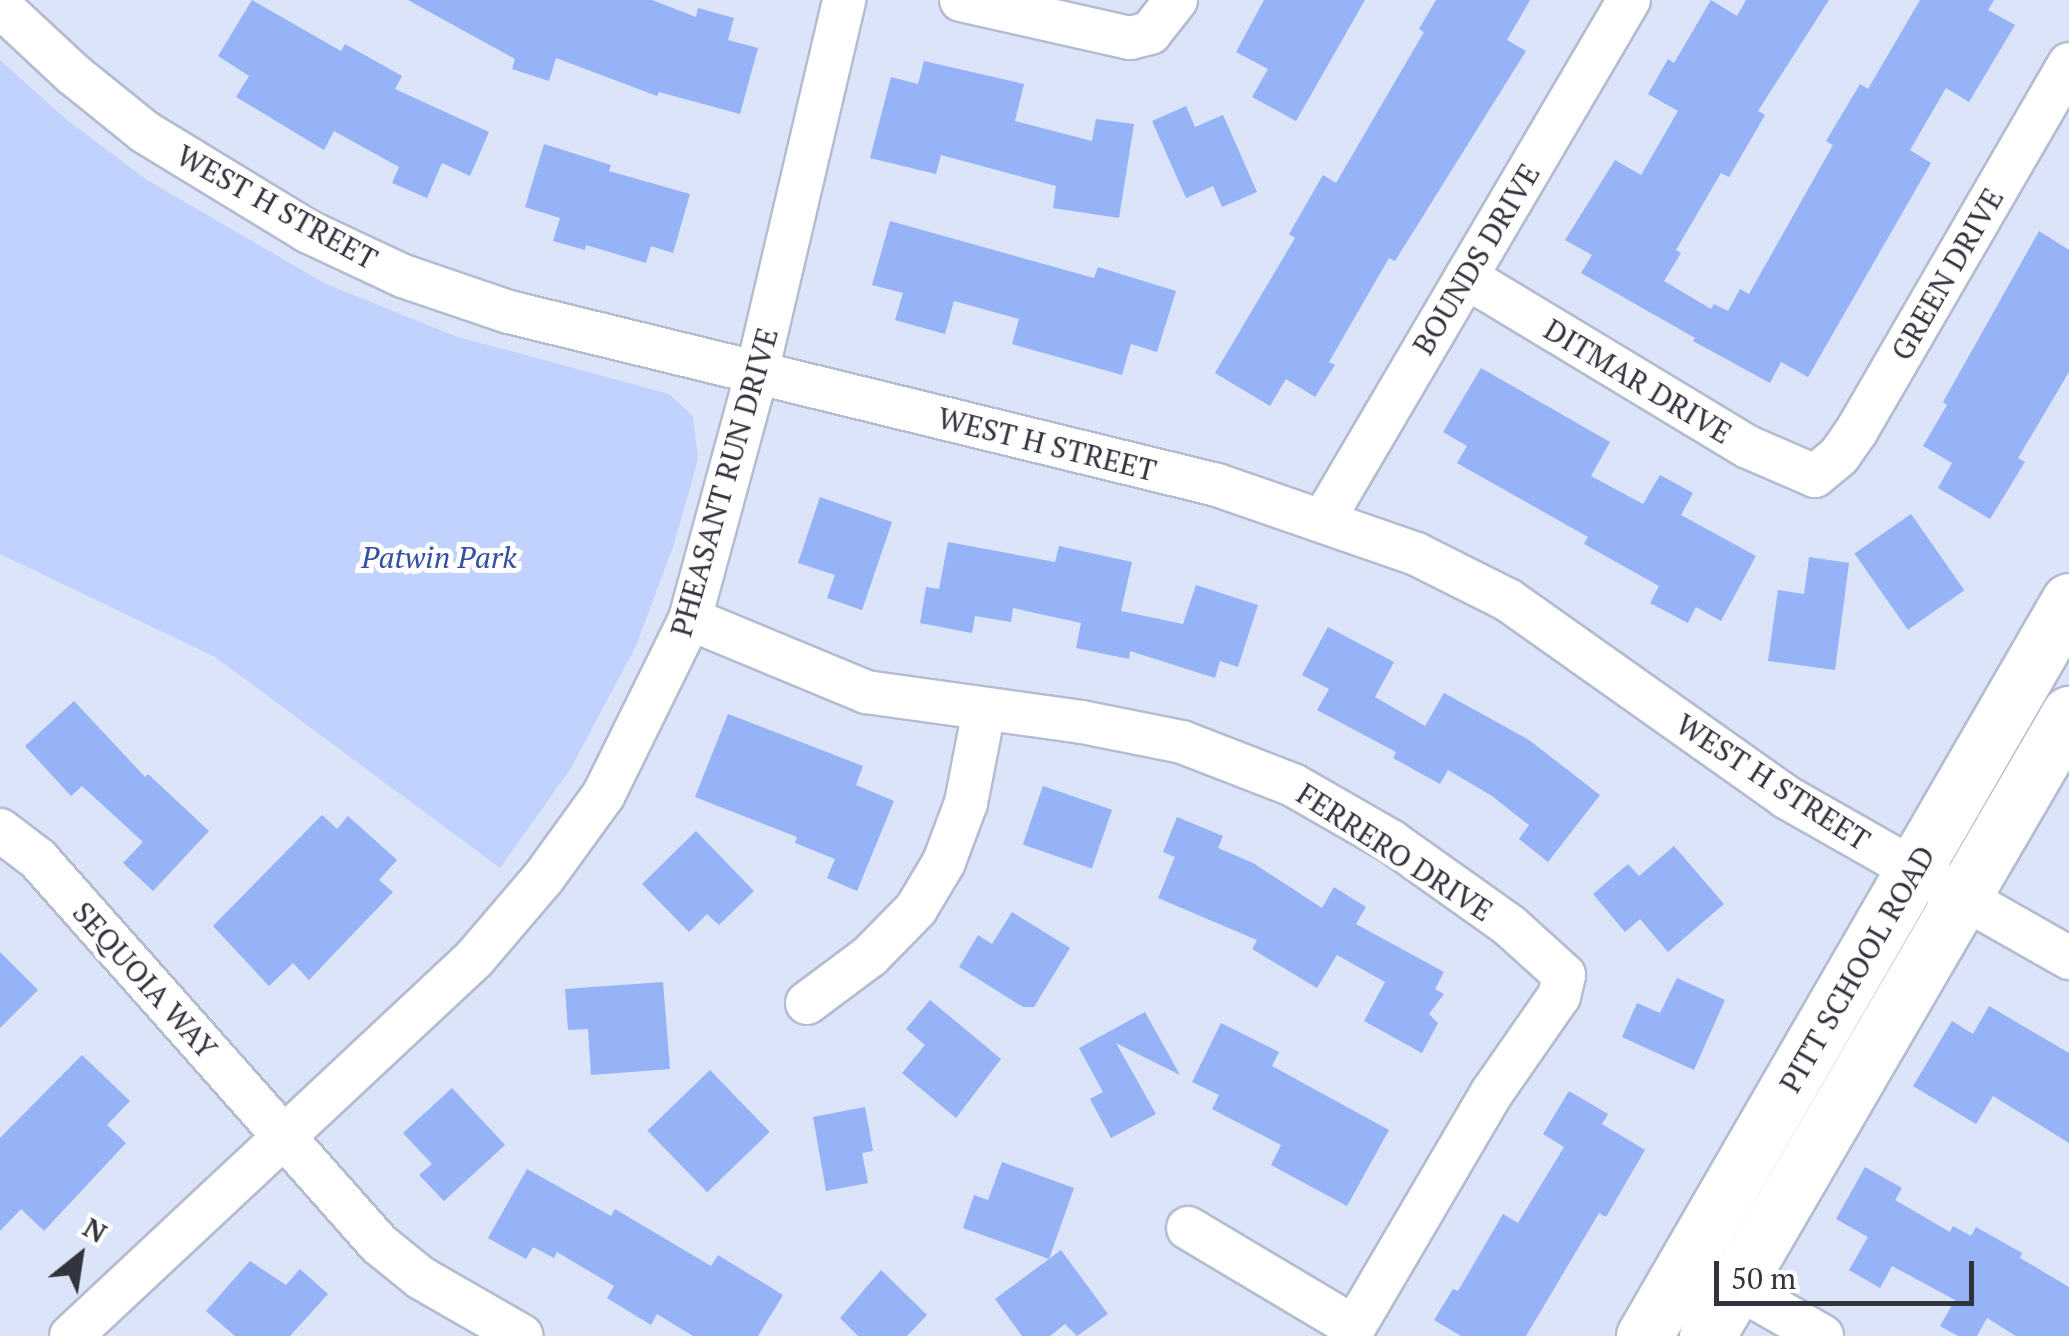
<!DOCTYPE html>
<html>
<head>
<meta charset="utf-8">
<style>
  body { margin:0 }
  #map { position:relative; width:2069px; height:1336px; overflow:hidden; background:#dbe4f9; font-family:"PT Serif",serif }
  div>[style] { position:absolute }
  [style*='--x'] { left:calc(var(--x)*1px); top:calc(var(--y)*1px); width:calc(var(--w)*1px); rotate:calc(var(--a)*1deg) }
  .green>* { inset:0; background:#c0d2fd }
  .building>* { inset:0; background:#97b3f7; transform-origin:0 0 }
  .roads { filter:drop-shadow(2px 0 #b4bcd0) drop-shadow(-2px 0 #b4bcd0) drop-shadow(0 2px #b4bcd0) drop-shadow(0 -2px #b4bcd0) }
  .minor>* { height:42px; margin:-21px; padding:0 21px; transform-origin:21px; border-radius:21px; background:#fff }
  .major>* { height:55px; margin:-27.5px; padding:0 27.5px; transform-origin:27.5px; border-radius:27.5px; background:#fff }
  span { translate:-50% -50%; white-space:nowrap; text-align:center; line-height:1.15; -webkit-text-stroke:10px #fff; paint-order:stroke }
  .street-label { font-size:30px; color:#31343c }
  .park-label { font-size:30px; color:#3550a0; font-style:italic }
  .north { position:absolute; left:30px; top:1206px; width:100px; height:100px; -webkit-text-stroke:8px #fff; paint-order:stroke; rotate:30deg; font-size:28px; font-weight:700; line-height:40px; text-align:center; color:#31343c }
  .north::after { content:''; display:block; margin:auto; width:35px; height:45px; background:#31343c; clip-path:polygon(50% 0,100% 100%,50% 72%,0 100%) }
  .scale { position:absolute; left:1714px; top:1261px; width:260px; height:45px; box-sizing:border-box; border:5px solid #31343c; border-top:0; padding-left:12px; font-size:30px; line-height:35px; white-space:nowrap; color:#31343c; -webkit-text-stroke:8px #fff; paint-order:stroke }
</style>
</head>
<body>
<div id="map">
  <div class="green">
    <i style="clip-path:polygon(0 60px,67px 120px,147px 180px,326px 284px,455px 336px,669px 394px,693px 416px,698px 459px,674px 544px,636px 646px,571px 768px,500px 868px,215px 657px,0 554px)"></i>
  </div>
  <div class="building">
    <i style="clip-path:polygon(252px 0,341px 51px,345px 44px,402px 76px,395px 89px,489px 132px,470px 176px,442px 163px,427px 198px,392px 183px,399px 167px,334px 131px,324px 150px,236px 97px,249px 76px,218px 56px)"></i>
    <i style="clip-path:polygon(408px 0,652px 0,696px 17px,698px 8px,734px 18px,728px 40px,758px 48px,740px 114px,659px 92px,657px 96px,556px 58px,549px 81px,512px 69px,515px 59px)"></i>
    <i style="clip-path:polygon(1264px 0,1365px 0,1296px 121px,1252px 97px,1268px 69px,1236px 52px)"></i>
    <i style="clip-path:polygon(1436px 0,1530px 0,1507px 40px,1526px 51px,1395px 261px,1389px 258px,1329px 362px,1335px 365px,1315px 397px,1286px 379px,1270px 406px,1215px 373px,1295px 238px,1289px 234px,1323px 175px,1336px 183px,1424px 32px,1419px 29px)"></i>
    <i style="clip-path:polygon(1711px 0,1737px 16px,1746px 0,1829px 0,1758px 111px,1765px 115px,1729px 177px,1721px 173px,1676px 250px,1681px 253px,1664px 281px,1711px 309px,1714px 304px,1728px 311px,1740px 289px,1749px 294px,1833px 145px,1826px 141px,1860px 84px,1868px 89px,1920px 0,1994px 0,1988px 10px,2015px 25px,1969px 102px,1946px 88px,1910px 150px,1931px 163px,1808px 377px,1781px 362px,1770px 383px,1693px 341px,1695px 338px,1581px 273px,1592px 255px,1565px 240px,1615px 160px,1641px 175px,1678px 111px,1648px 94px,1668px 59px,1674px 63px)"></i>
    <i style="clip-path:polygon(924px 61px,1024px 84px,1015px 121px,1092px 141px,1096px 119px,1134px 124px,1119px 218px,1053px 208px,1056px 186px,941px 155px,936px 174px,870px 158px,891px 77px,918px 84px)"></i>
    <i style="clip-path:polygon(1186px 106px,1195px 127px,1223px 115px,1257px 192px,1222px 207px,1213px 186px,1186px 198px,1152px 121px)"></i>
    <i style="clip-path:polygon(544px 144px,611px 165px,609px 171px,690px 194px,673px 253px,651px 246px,646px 263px,586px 245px,585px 250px,553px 241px,560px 218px,525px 207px)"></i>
    <i style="clip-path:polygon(890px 221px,1094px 278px,1098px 267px,1176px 291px,1157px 352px,1131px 344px,1122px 375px,1012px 344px,1019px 319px,954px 301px,945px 334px,895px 320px,903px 293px,872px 285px)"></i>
    <i style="clip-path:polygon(2039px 231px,2069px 250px,2069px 372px,2018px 458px,2025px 462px,1990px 519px,1938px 488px,1952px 463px,1923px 446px,1947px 405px,1943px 402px)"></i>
    <i style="clip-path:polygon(1481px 368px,1610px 442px,1591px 476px,1643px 504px,1660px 475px,1693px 493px,1681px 515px,1756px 556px,1721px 621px,1696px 607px,1688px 623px,1650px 603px,1659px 586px,1584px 544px,1588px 537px,1457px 463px,1467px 446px,1443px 432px)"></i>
    <i style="clip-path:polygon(820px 497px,892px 522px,862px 610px,827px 598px,835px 575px,798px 563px)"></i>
    <i style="left:1911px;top:514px;width:93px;height:69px;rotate:55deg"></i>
    <i style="clip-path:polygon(948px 542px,1055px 562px,1059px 546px,1132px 562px,1121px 611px,1183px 624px,1196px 585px,1258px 605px,1238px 667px,1220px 661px,1215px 678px,1130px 651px,1129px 659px,1076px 648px,1081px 623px,1013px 608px,1011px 622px,975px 616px,972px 633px,920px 623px,926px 587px,939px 589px)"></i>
    <i style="clip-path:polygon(1809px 557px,1849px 563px,1835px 670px,1768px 661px,1778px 590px,1804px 594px)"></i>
    <i style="clip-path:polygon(1328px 627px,1394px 662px,1375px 697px,1425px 726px,1444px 693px,1529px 740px,1600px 795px,1548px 862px,1519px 839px,1529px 825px,1492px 796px,1448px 770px,1440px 784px,1393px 758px,1396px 752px,1317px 710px,1329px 689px,1302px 675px)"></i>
    <i style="clip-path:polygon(74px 701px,145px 777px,148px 774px,209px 831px,153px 891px,123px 863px,143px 842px,82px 786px,71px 796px,25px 746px)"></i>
    <i style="clip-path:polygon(728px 714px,863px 766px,856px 785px,894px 801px,857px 891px,827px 878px,835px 859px,795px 843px,797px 837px,695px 797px)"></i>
    <i style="left:1043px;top:786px;width:73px;height:62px;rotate:19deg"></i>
    <i style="clip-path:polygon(322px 815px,337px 829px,348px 816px,397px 860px,379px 880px,393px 892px,309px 980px,293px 963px,269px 986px,213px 926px)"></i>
    <i style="clip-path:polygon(1177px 817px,1223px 836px,1218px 848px,1253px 863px,1322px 908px,1334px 887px,1366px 907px,1356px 924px,1444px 972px,1435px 989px,1444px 994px,1429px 1014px,1438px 1023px,1422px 1053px,1364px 1021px,1385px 982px,1337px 955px,1317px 988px,1252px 949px,1257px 940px,1158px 898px,1175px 857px,1163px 852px)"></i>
    <i style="clip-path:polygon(696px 831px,754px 891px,719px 925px,707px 914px,689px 932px,642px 884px)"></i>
    <i style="clip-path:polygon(1674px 846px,1724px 904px,1668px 952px,1640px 919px,1625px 932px,1593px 894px,1628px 864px,1639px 876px)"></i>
    <i style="clip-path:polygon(1012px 912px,1070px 948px,1034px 1007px,1023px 1007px,959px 967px,978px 935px,992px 944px)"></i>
    <i style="clip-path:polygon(0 952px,38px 990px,0 1028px)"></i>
    <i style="clip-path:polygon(1677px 978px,1725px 1000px,1694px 1070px,1622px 1037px,1637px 1003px,1660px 1013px)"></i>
    <i style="clip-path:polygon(663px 982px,670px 1069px,591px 1075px,588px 1029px,568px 1030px,565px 989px)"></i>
    <i style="clip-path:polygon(930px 1000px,1001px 1059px,956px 1118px,902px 1073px,925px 1045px,906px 1029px)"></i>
    <i style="clip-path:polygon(1989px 1006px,2069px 1053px,2069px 1143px,1993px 1096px,1976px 1124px,1913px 1086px,1952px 1021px,1973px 1034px)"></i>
    <i style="clip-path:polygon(1145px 1012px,1180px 1075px,1116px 1043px,1156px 1114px,1111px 1138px,1090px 1099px,1103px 1092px,1079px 1048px)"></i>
    <i style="clip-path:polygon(1221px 1023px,1279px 1052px,1272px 1066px,1389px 1130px,1347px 1206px,1271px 1165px,1281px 1145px,1212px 1109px,1219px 1095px,1192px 1082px)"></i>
    <i style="clip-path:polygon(82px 1055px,130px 1101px,107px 1125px,126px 1143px,44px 1231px,21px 1209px,0 1231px,0 1138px)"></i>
    <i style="left:710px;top:1070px;width:86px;height:87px;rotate:46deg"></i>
    <i style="clip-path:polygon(452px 1088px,505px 1145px,444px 1201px,419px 1175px,432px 1164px,403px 1133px)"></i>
    <i style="clip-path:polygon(1569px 1091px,1608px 1114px,1602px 1124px,1645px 1150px,1606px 1217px,1599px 1213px,1526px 1336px,1461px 1336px,1434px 1320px,1453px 1289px,1458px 1291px,1503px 1214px,1518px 1223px,1564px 1147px,1543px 1134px)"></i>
    <i style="clip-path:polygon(865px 1107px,873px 1151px,862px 1153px,868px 1183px,826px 1191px,813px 1117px)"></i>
    <i style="clip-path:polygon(1002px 1162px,1074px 1188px,1049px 1259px,1061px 1250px,1108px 1314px,1077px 1336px,1065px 1324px,1050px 1336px,1022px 1336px,995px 1299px,1049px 1259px,963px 1228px,974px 1195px,988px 1200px)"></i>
    <i style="clip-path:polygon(1865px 1167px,1902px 1188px,1895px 1200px,1950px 1232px,1953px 1226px,1971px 1236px,1976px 1227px,2022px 1253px,2020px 1258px,2069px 1287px,2069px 1336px,2016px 1336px,1987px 1318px,1977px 1336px,1958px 1336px,1940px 1326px,1955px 1300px,1892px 1266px,1880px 1288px,1849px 1270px,1868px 1237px,1836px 1219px)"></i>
    <i style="clip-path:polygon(527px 1169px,611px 1216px,615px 1209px,711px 1266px,718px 1255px,783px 1295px,758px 1336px,693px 1336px,657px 1314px,651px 1325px,607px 1298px,614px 1286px,557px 1252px,554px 1258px,533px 1247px,526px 1259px,488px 1238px)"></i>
    <i style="clip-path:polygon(250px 1261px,286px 1285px,300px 1269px,328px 1294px,290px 1336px,235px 1336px,206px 1311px)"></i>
    <i style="clip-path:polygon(881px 1270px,927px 1315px,907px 1336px,858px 1336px,840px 1318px)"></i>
  </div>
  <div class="roads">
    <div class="minor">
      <i style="--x:961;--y:0;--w:173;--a:12.7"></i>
      <i style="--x:1130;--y:38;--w:21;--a:-14"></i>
      <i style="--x:1150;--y:33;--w:42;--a:-51.8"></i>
      <i style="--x:0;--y:6;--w:100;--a:43"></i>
      <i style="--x:73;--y:74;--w:92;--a:38.9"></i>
      <i style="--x:145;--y:132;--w:190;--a:31.4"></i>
      <i style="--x:307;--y:231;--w:106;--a:25.1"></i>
      <i style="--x:403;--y:276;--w:112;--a:18.8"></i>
      <i style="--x:509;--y:312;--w:729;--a:13.73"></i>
      <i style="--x:1217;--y:485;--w:211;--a:19.1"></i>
      <i style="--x:1416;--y:554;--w:103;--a:26.6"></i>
      <i style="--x:1508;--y:600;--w:341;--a:35.3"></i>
      <i style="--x:1786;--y:797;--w:326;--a:29.6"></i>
      <i style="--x:1466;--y:277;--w:329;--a:31.1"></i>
      <i style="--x:1748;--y:447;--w:73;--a:23.4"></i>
      <i style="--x:1815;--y:476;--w:31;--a:-40"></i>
      <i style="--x:1839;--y:456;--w:32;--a:-55"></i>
      <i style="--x:1857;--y:430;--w:423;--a:-59.9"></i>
      <i style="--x:1324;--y:519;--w:602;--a:-59.56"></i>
      <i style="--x:690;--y:619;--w:191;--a:22.5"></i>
      <i style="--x:866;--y:692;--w:218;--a:7.9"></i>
      <i style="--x:1082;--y:722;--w:102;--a:11.3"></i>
      <i style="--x:1182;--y:742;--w:119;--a:21.2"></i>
      <i style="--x:1293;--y:785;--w:114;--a:29.9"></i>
      <i style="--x:1392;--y:842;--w:145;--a:35.4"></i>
      <i style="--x:1510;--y:926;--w:73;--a:42.2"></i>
      <i style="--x:1564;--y:975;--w:22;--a:103"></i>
      <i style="--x:1559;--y:996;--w:119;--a:124.8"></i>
      <i style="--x:1491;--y:1094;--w:281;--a:120.4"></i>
      <i style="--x:0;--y:830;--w:48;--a:37.3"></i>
      <i style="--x:38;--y:859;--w:514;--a:48.47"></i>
      <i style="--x:379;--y:1244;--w:54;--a:39"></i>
      <i style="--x:421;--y:1278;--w:116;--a:29.9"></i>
      <i style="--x:807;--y:1003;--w:79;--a:-36.7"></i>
      <i style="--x:870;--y:956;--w:66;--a:-45.6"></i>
      <i style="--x:916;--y:909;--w:55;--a:-59.2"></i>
      <i style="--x:944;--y:862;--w:63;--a:-69.6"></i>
      <i style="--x:966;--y:803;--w:95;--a:-79"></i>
      <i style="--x:1188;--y:1228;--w:193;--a:30.8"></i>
      <i style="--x:1710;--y:1272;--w:129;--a:29.7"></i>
      <i style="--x:71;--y:1336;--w:552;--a:-43.09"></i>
      <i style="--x:474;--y:959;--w:108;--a:-49.5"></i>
      <i style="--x:544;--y:877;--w:102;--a:-54.1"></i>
      <i style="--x:604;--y:794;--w:195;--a:-63.8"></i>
      <i style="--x:690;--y:619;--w:256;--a:-74.8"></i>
      <i style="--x:757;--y:372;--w:382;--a:-76.8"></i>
    </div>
    <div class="major">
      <i style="--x:1644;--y:1336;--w:849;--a:-59.96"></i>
      <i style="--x:1707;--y:1336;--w:720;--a:-59.8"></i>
    </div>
  </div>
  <div class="street-label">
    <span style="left:277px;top:207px;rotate:29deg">WEST H STREET</span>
    <span style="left:1476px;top:259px;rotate:-59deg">BOUNDS DRIVE</span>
    <span style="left:1947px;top:274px;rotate:-60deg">GREEN DRIVE</span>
    <span style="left:1638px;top:381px;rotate:31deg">DITMAR DRIVE</span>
    <span style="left:1047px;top:444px;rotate:14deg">WEST H STREET</span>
    <span style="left:724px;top:482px;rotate:-74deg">PHEASANT RUN DRIVE</span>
    <span style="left:1773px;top:782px;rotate:33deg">WEST H STREET</span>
    <span style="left:1395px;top:852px;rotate:33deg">FERRERO DRIVE</span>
    <span style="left:1857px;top:969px;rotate:-60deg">PITT SCHOOL ROAD</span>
    <span style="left:145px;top:980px;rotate:48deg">SEQUOIA WAY</span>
  </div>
  <div class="park-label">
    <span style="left:439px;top:557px">Patwin Park</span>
  </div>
  <div class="north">N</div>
  <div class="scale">50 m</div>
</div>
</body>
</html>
